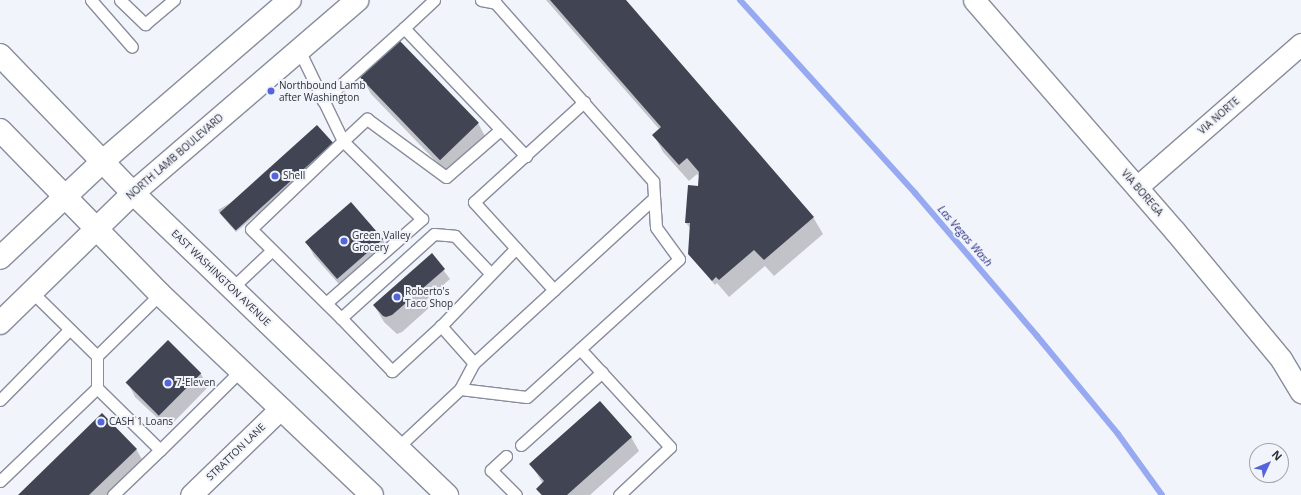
<!DOCTYPE html>
<html>
<head>
<meta charset="utf-8">
<style>
  body { margin:0 }
  #map { position:relative; width:1301px; height:495px; overflow:hidden; background:#f2f4fc; font-family:"Open Sans",sans-serif }
  div>[style] { position:absolute }
  [style*='--x'] { left:calc(var(--x)*1px); top:calc(var(--y)*1px); width:calc(var(--w)*1px); rotate:calc(var(--a)*1deg) }
  .shadow>* { inset:0; background:#0003 }
  .stream>* { height:6px; margin:-3px; padding:0 3px; transform-origin:3px; border-radius:3px; background:#97a9f1 }
  .building>* { inset:0; background:#414553; transform-origin:0 0 }
  .roads { filter:drop-shadow(1px 0 #888d9d) drop-shadow(-1px 0 #888d9d) drop-shadow(0 1px #888d9d) drop-shadow(0 -1px #888d9d) }
  .lane>* { height:11px; margin:-5.5px; padding:0 5.5px; transform-origin:5.5px; border-radius:5.5px; background:#fff }
  .street>* { height:21px; margin:-10.5px; padding:0 10.5px; transform-origin:10.5px; border-radius:10.5px; background:#fff }
  .secondary>* { height:22px; margin:-11px; padding:0 11px; transform-origin:11px; border-radius:11px; background:#fff }
  .primary>* { height:22px; margin:-11px; padding:0 11px; transform-origin:11px; border-radius:11px; background:#fff }
  .dots>* { width:11px; height:11px; translate:-50% -50%; box-sizing:border-box; border:2px solid #f2f4fc; border-radius:50% }
  span { translate:-50% -50%; white-space:nowrap; text-align:center; line-height:1.15; -webkit-text-stroke:4px #f2f4fc; paint-order:stroke }
  .poi-label { font-size:10px; color:#2d2f36 }
  .left { translate:0 -50%; text-align:left }
  .street-label { font-size:10px; color:#2d2f36 }
  .water-label { font-size:11px; color:#242a7b; font-style:italic }
  .north { position:absolute; left:1249px; top:443px; width:40px; height:40px; box-sizing:border-box; background:#f2f4fc; border:1px solid #a3a5ad; border-radius:50%; rotate:46deg; font-size:11px; font-weight:700; line-height:16px; text-align:center; color:#2d2f36 }
  .north::after { content:''; display:block; margin:auto; width:14px; height:18px; background:#5465db; clip-path:polygon(50% 0,100% 100%,50% 72%,0 100%) }
</style>
</head>
<body>
<div id="map">
  <div class="shadow">
    <i style="clip-path:polygon(546px 0,625px 0,813px 217px,823px 234px,774px 276px,765px 266px,729px 297px,717px 283px,715px 285px,689px 254px,690px 228px,686px 223px,699px 187px,700px 177px,697px 174px,689px 181px,663px 152px,654px 135px,660px 130px)"></i>
    <i style="clip-path:polygon(399px 41px,478px 123px,487px 140px,450px 176px,371px 94px,362px 77px)"></i>
    <i style="clip-path:polygon(332px 144px,335px 148px,236px 232px,221px 215px,218px 210px)"></i>
    <i style="clip-path:polygon(351px 204px,383px 240px,390px 254px,346px 292px,314px 256px,307px 242px)"></i>
    <i style="clip-path:polygon(432px 255px,450px 279px,426px 300px,430px 307px,402px 332px,397px 334px,384px 322px,374px 305px)"></i>
    <i style="clip-path:polygon(168px 342px,201px 374px,208px 387px,168px 428px,135px 397px,128px 383px)"></i>
    <i style="clip-path:polygon(631px 437px,639px 451px,590px 495px,541px 495px,537px 489px,543px 484px,531px 464px)"></i>
    <i style="clip-path:polygon(136px 449px,146px 466px,116px 495px,20px 495px)"></i>
  </div>
  <div class="stream">
    <i style="--x:740;--y:0;--w:261;--a:47.8"></i>
    <i style="--x:915;--y:193;--w:188;--a:49.5"></i>
    <i style="--x:1037;--y:336;--w:127;--a:50.4"></i>
    <i style="--x:1118;--y:434;--w:75;--a:54.2"></i>
  </div>
  <div class="building">
    <i style="clip-path:polygon(550px 0,626px 0,814px 217px,764px 260px,754px 250px,719px 280px,716px 277px,712px 281px,688px 254px,690px 223px,685px 223px,688px 185px,698px 186px,699px 172px,687px 158px,679px 165px,652px 135px,661px 127px)"></i>
    <i style="left:399px;top:40px;width:115px;height:54px;rotate:46deg"></i>
    <i style="left:317px;top:125px;width:24px;height:131px;rotate:48deg"></i>
    <i style="left:351px;top:202px;width:49px;height:61px;rotate:49deg"></i>
    <i style="clip-path:polygon(432px 253px,445px 269px,392px 315px,386px 317px,383px 316px,373px 305px)"></i>
    <i style="left:168px;top:340px;width:47px;height:60px;rotate:45deg"></i>
    <i style="clip-path:polygon(600px 401px,632px 437px,567px 495px,542px 495px,536px 489px,544px 481px,529px 464px)"></i>
    <i style="clip-path:polygon(102px 413px,137px 449px,89px 495px,18px 495px)"></i>
  </div>
  <div class="roads">
    <div class="lane">
      <i style="--x:91;--y:0;--w:62;--a:48.9"></i>
      <i style="--x:120;--y:0;--w:35;--a:44"></i>
      <i style="--x:145;--y:24;--w:38;--a:-40"></i>
      <i style="--x:434;--y:0;--w:41;--a:137"></i>
      <i style="--x:404;--y:28;--w:177;--a:46.4"></i>
      <i style="--x:481;--y:0;--w:15;--a:11"></i>
      <i style="--x:299;--y:50;--w:101;--a:64.2"></i>
      <i style="--x:343;--y:141;--w:127;--a:136.3"></i>
      <i style="--x:251;--y:229;--w:127;--a:44.7"></i>
      <i style="--x:323;--y:101;--w:109;--a:-42"></i>
      <i style="--x:232;--y:288;--w:55;--a:-43.5"></i>
      <i style="--x:554;--y:290;--w:119;--a:-132.3"></i>
      <i style="--x:474;--y:202;--w:149;--a:-42.3"></i>
      <i style="--x:33;--y:293;--w:90;--a:44.5"></i>
      <i style="--x:160;--y:294;--w:88;--a:135.5"></i>
      <i style="--x:97;--y:356;--w:32;--a:90"></i>
      <i style="--x:97;--y:388;--w:88;--a:44.5"></i>
      <i style="--x:160;--y:450;--w:114;--a:-44.6"></i>
      <i style="--x:326;--y:303;--w:128;--a:-41.2"></i>
      <i style="--x:422;--y:219;--w:111;--a:-135.4"></i>
      <i style="--x:343;--y:141;--w:33;--a:-43"></i>
      <i style="--x:367;--y:119;--w:98;--a:36.3"></i>
      <i style="--x:446;--y:177;--w:72;--a:-41"></i>
      <i style="--x:441;--y:326;--w:67;--a:137.4"></i>
      <i style="--x:392;--y:371;--w:74;--a:-133.9"></i>
      <i style="--x:341;--y:318;--w:125;--a:-42.1"></i>
      <i style="--x:434;--y:234;--w:21;--a:5"></i>
      <i style="--x:455;--y:236;--w:52;--a:46.5"></i>
      <i style="--x:580;--y:349;--w:133;--a:47.4"></i>
      <i style="--x:670;--y:447;--w:70;--a:136.7"></i>
      <i style="--x:474;--y:363;--w:50;--a:-131.7"></i>
      <i style="--x:441;--y:326;--w:108;--a:-46.1"></i>
      <i style="--x:460;--y:389;--w:30;--a:-62"></i>
      <i style="--x:474;--y:363;--w:244;--a:-42.5"></i>
      <i style="--x:0;--y:400;--w:98;--a:-45.4"></i>
      <i style="--x:521;--y:445;--w:109;--a:-42"></i>
      <i style="--x:398;--y:447;--w:85;--a:-43.1"></i>
      <i style="--x:460;--y:389;--w:67;--a:6.8"></i>
      <i style="--x:527;--y:397;--w:205;--a:-42.2"></i>
      <i style="--x:679;--y:259;--w:39;--a:-126"></i>
      <i style="--x:656;--y:227;--w:46;--a:-93.7"></i>
      <i style="--x:653;--y:181;--w:242;--a:-131.5"></i>
      <i style="--x:506;--y:456;--w:21;--a:137"></i>
      <i style="--x:491;--y:470;--w:35;--a:45"></i>
      <i style="--x:0;--y:481;--w:134;--a:-43.8"></i>
      <i style="--x:113;--y:495;--w:65;--a:-43.8"></i>
    </div>
    <div class="street">
      <i style="--x:974;--y:0;--w:305;--a:49"></i>
      <i style="--x:1174;--y:230;--w:168;--a:50.3"></i>
      <i style="--x:1281;--y:359;--w:39;--a:59"></i>
      <i style="--x:1137;--y:187;--w:218;--a:-41.1"></i>
      <i style="--x:191;--y:495;--w:125;--a:-44"></i>
    </div>
    <div class="secondary">
      <i style="--x:0;--y:55;--w:192;--a:46.1"></i>
      <i style="--x:133;--y:193;--w:436;--a:43.9"></i>
      <i style="--x:0;--y:130;--w:229;--a:45.7"></i>
      <i style="--x:160;--y:294;--w:292;--a:43.5"></i>
    </div>
    <div class="primary">
      <i style="--x:0;--y:258;--w:140;--a:-43.3"></i>
      <i style="--x:102;--y:162;--w:248;--a:-40.8"></i>
      <i style="--x:0;--y:323;--w:186;--a:-44.3"></i>
      <i style="--x:133;--y:193;--w:296;--a:-40.7"></i>
    </div>
  </div>
  <div class="dots">
    <i style="left:271px;top:91px;background:#5465db"></i>
    <i style="left:275px;top:176px;background:#5465db"></i>
    <i style="left:344px;top:241px;background:#5465db"></i>
    <i style="left:397px;top:297px;background:#5465db"></i>
    <i style="left:168px;top:383px;background:#5465db"></i>
    <i style="left:101px;top:422px;background:#5465db"></i>
  </div>
  <div class="poi-label">
    <span class="left" style="left:279px;top:91px">Northbound Lamb<br>after Washington</span>
    <span class="left" style="left:283px;top:176px">Shell</span>
    <span class="left" style="left:352px;top:241px">Green Valley<br>Grocery</span>
    <span class="left" style="left:405px;top:297px">Roberto's<br>Taco Shop</span>
    <span class="left" style="left:176px;top:383px">7-Eleven</span>
    <span class="left" style="left:109px;top:422px">CASH 1 Loans</span>
  </div>
  <div class="street-label">
    <span style="left:1219px;top:116px;rotate:-41deg">VIA NORTE</span>
    <span style="left:175px;top:157px;rotate:-41deg">NORTH LAMB BOULEVARD</span>
    <span style="left:1142px;top:193px;rotate:49deg">VIA BOREGA</span>
    <span style="left:221px;top:278px;rotate:44deg">EAST WASHINGTON AVENUE</span>
    <span style="left:236px;top:452px;rotate:-44deg">STRATTON LANE</span>
  </div>
  <div class="water-label">
    <span style="left:965px;top:236px;rotate:49deg">Las Vegas Wash</span>
  </div>
  <div class="north">N</div>
</div>
</body>
</html>
